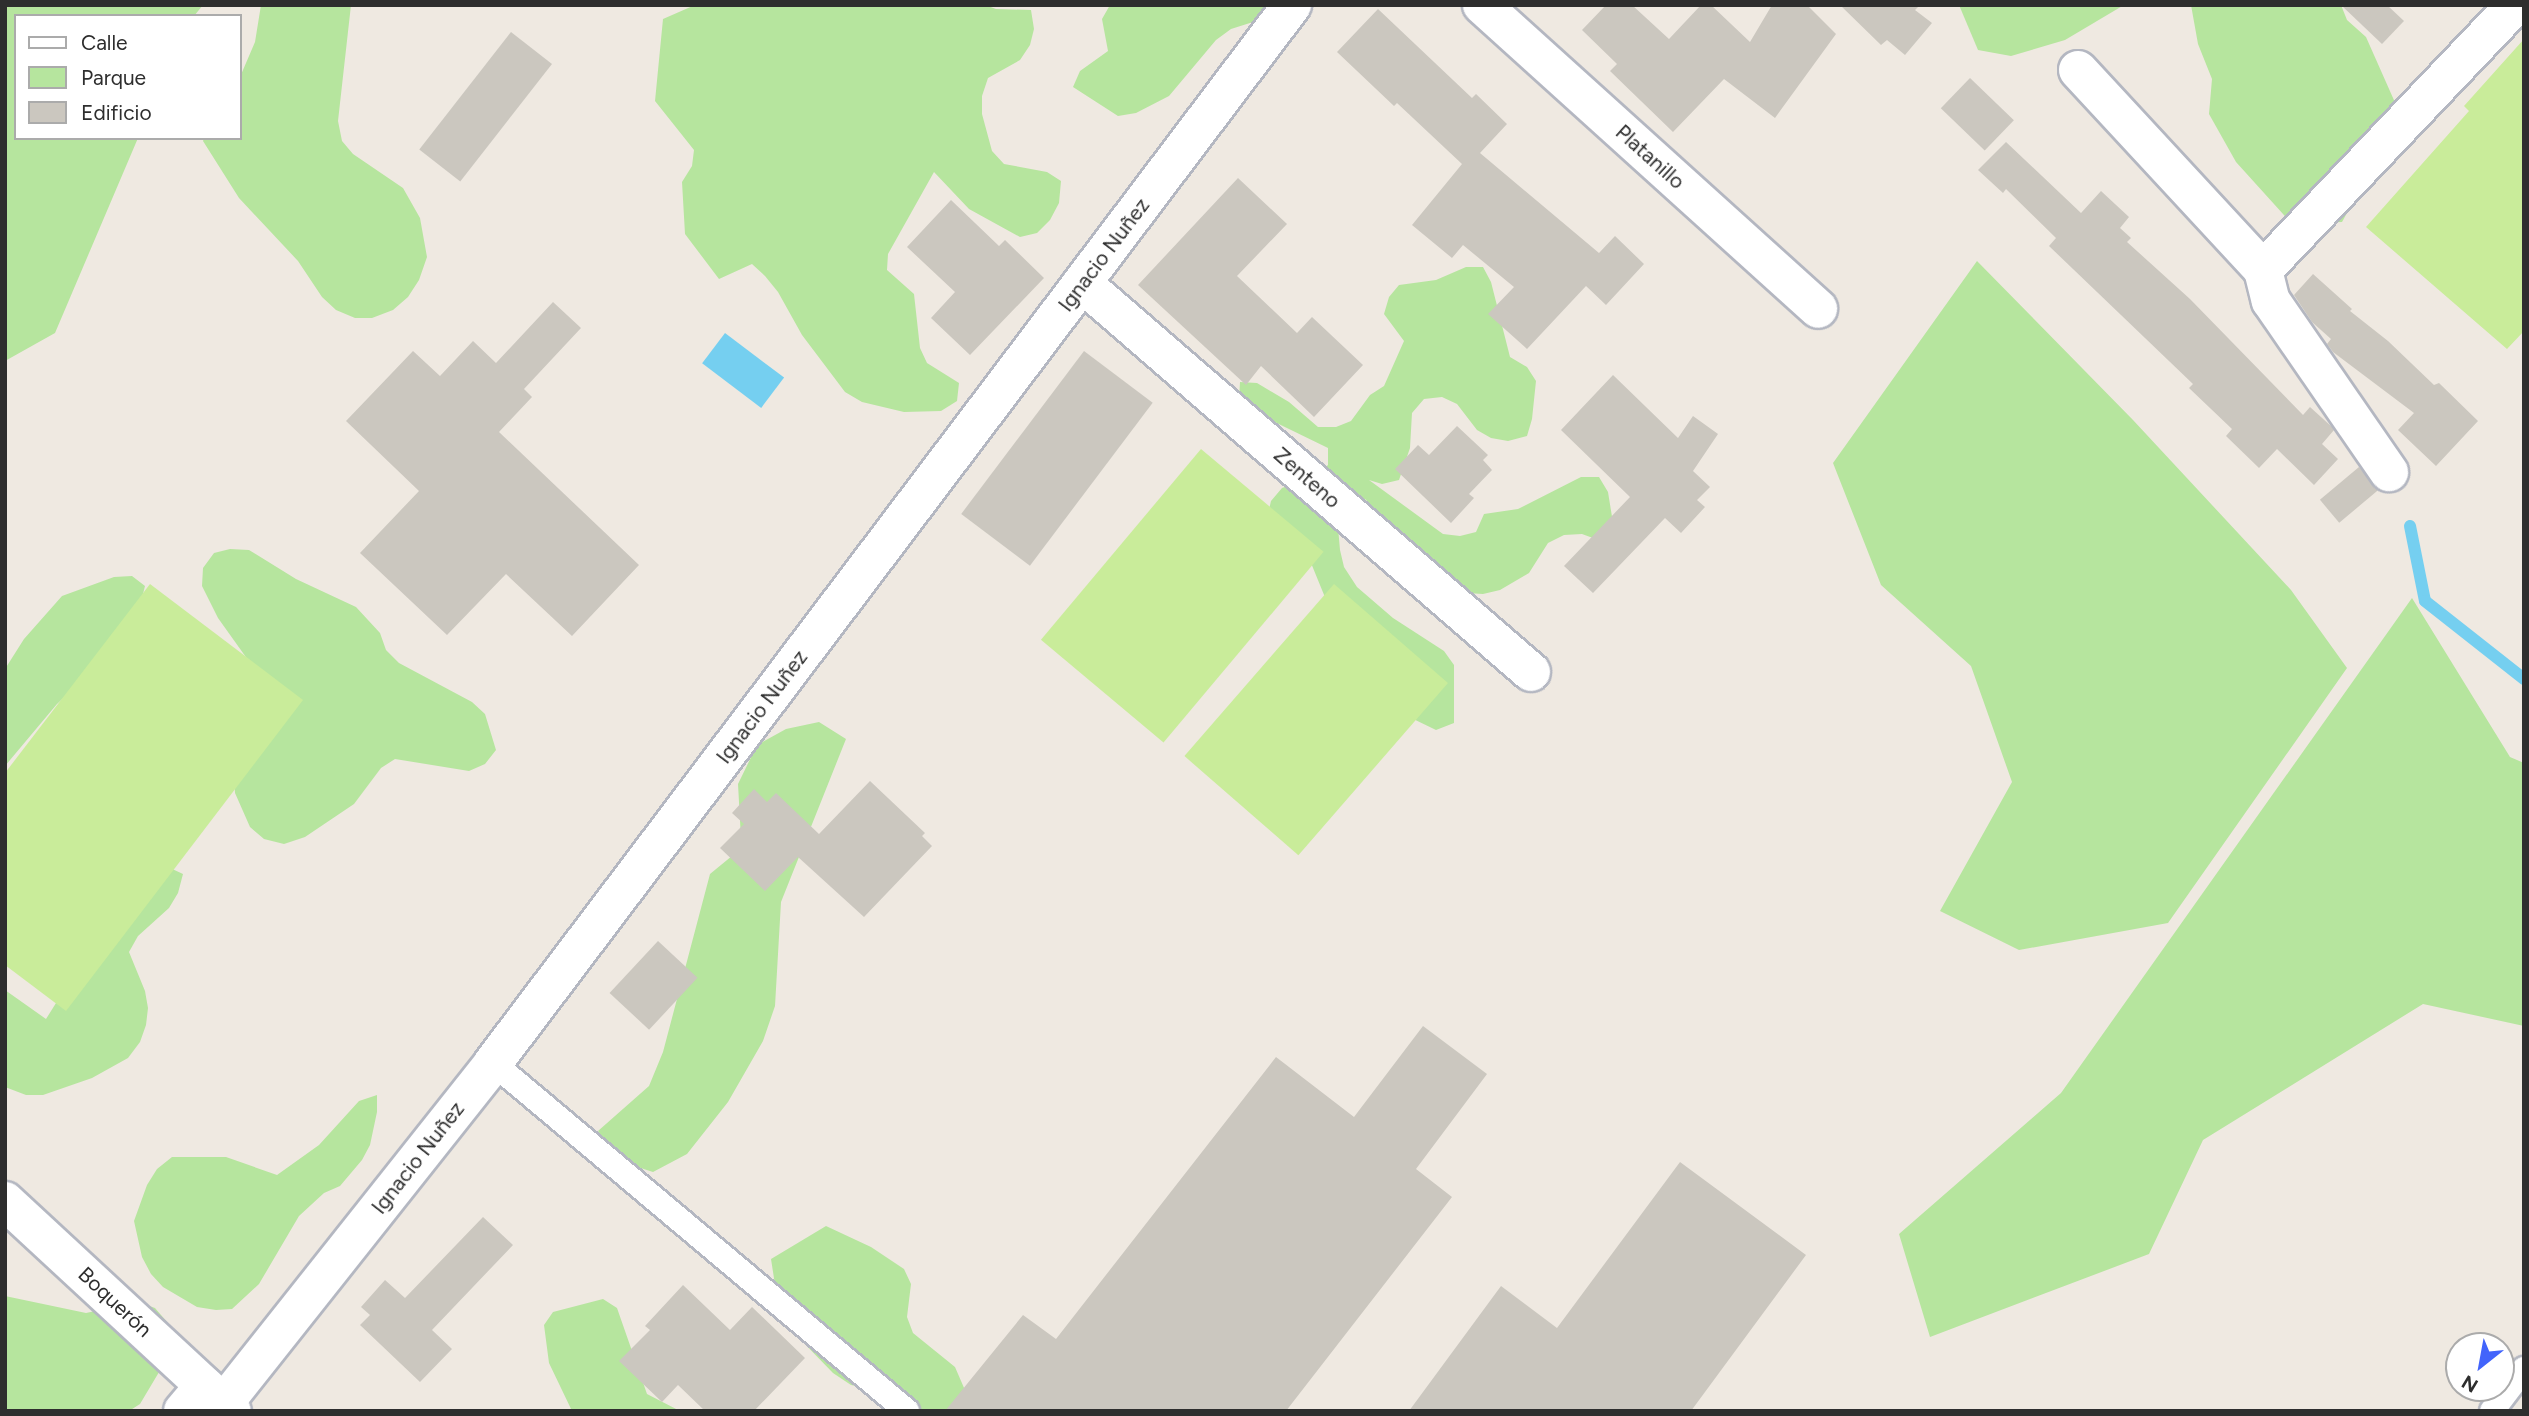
<!DOCTYPE html>
<html>
<head>
<meta charset="utf-8">
<style>
  body { margin:0 }
  #map { position:relative; width:2529px; height:1416px; overflow:hidden; background:#efe9e1; font-family:Figtree,sans-serif }
  div>[style] { position:absolute }
  [style*='--x'] { left:calc(var(--x)*1px); top:calc(var(--y)*1px); width:calc(var(--w)*1px); rotate:calc(var(--a)*1deg) }
  .green>* { inset:0; background:#b6e59e }
  .pitch>* { inset:0; background:#c9ec9a; transform-origin:0 0 }
  .water>* { inset:0; background:#75cff0; transform-origin:0 0 }
  .stream>* { height:12px; margin:-6px; padding:0 6px; transform-origin:6px; border-radius:6px; background:#75cff0 }
  .building>* { inset:0; background:#cbc7bf; transform-origin:0 0 }
  .roads { filter:drop-shadow(2px 0 #b4b7c1) drop-shadow(-2px 0 #b4b7c1) drop-shadow(0 2px #b4b7c1) drop-shadow(0 -2px #b4b7c1) }
  .service>* { height:24px; margin:-12px; padding:0 12px; transform-origin:12px; border-radius:12px; background:#fff }
  .minor>* { height:38px; margin:-19px; padding:0 19px; transform-origin:19px; border-radius:19px; background:#fff }
  span { translate:-50% -50%; white-space:nowrap; text-align:center; line-height:1.15; -webkit-text-stroke:5px #fff; paint-order:stroke }
  .street-label { font-size:21px; color:#2e2e2e }
  .frame { position:absolute; inset:0; border:7px solid #2e2e2e; pointer-events:none }
  .legend { position:absolute; left:14px; top:14px; width:228px; height:126px; box-sizing:border-box; background:#fff; border:2px solid #ababab; margin:0; padding:9px 12px; list-style:none; font-size:21px; color:#2e2e2e }
  .legend li { display:flex; align-items:center; gap:14px; height:35px }
  .legend b { width:35px; border:2px solid #ababab }
  .north { position:absolute; left:2445px; top:1332px; width:70px; height:70px; box-sizing:border-box; background:#fff; border:2px solid #ababab; border-radius:50%; rotate:211deg; font-size:19px; font-weight:700; line-height:28px; text-align:center; color:#2e2e2e }
  .north::after { content:''; display:block; margin:auto; width:24px; height:32px; background:#4264fb; clip-path:polygon(50% 0,100% 100%,50% 72%,0 100%) }
</style>
</head>
<body>
<div id="map">
  <div class="green">
    <i style="clip-path:polygon(5px 5px,203px 5px,194px 16px,16px 16px,16px 138px,138px 138px,55px 333px,5px 361px)"></i>
    <i style="clip-path:polygon(261px 5px,351px 5px,338px 121px,342px 141px,353px 154px,403px 188px,420px 218px,427px 257px,419px 280px,408px 297px,393px 310px,372px 318px,355px 318px,336px 310px,322px 297px,298px 261px,239px 198px,203px 141px,204px 138px,240px 138px,240px 77px,255px 42px)"></i>
    <i style="clip-path:polygon(695px 5px,985px 5px,996px 9px,1031px 10px,1034px 29px,1030px 45px,1020px 60px,988px 78px,982px 96px,982px 114px,992px 151px,1004px 164px,1047px 172px,1061px 181px,1059px 203px,1050px 220px,1037px 233px,1020px 237px,969px 209px,934px 172px,888px 254px,887px 270px,914px 294px,920px 348px,927px 363px,959px 383px,957px 401px,941px 411px,904px 412px,862px 402px,845px 392px,802px 335px,778px 292px,765px 276px,752px 264px,719px 279px,685px 234px,682px 182px,692px 166px,694px 150px,655px 101px,663px 19px)"></i>
    <i style="clip-path:polygon(1110px 5px,1295px 5px,1288px 11px,1231px 29px,1216px 40px,1169px 96px,1136px 113px,1118px 116px,1073px 87px,1080px 71px,1108px 51px,1102px 19px)"></i>
    <i style="clip-path:polygon(1959px 5px,2124px 5px,2065px 40px,2011px 56px,1978px 50px)"></i>
    <i style="clip-path:polygon(2191px 5px,2341px 5px,2347px 20px,2366px 37px,2401px 116px,2342px 222px,2292px 224px,2236px 162px,2209px 114px,2212px 79px,2198px 44px)"></i>
    <i style="clip-path:polygon(1977px 261px,2133px 420px,2291px 590px,2347px 668px,2168px 923px,2019px 950px,1940px 911px,2012px 782px,1971px 666px,1881px 585px,1833px 463px)"></i>
    <i style="clip-path:polygon(1466px 267px,1483px 267px,1491px 282px,1510px 357px,1527px 367px,1536px 381px,1532px 419px,1527px 436px,1508px 441px,1491px 438px,1477px 430px,1457px 404px,1442px 397px,1424px 399px,1412px 413px,1410px 448px,1399px 480px,1382px 484px,1369px 480px,1443px 534px,1460px 536px,1476px 532px,1484px 514px,1518px 509px,1581px 477px,1599px 477px,1608px 492px,1614px 529px,1601px 541px,1582px 534px,1564px 535px,1548px 543px,1529px 573px,1500px 590px,1483px 594px,1466px 593px,1454px 579px,1424px 559px,1365px 499px,1347px 503px,1337px 516px,1340px 550px,1344px 567px,1357px 587px,1393px 618px,1444px 651px,1454px 665px,1454px 723px,1436px 730px,1403px 714px,1331px 612px,1311px 563px,1267px 518px,1271px 501px,1282px 488px,1315px 476px,1328px 465px,1328px 448px,1252px 411px,1239px 400px,1240px 382px,1257px 383px,1289px 402px,1318px 427px,1336px 427px,1351px 421px,1370px 395px,1384px 386px,1404px 341px,1384px 314px,1389px 297px,1399px 285px,1436px 280px)"></i>
    <i style="clip-path:polygon(230px 549px,249px 550px,296px 579px,356px 607px,380px 633px,386px 650px,399px 663px,472px 702px,485px 714px,496px 750px,485px 764px,469px 771px,395px 759px,381px 768px,354px 804px,305px 837px,284px 844px,264px 839px,250px 827px,235px 793px,234px 776px,253px 667px,218px 618px,202px 586px,203px 568px,214px 553px)"></i>
    <i style="clip-path:polygon(132px 576px,145px 586px,141px 602px,115px 650px,57px 704px,5px 766px,5px 669px,24px 639px,62px 596px,114px 577px)"></i>
    <i style="clip-path:polygon(2412px 598px,2510px 757px,2524px 763px,2524px 1026px,2423px 1004px,2203px 1140px,2149px 1254px,1930px 1337px,1899px 1234px,2061px 1093px)"></i>
    <i style="clip-path:polygon(819px 722px,846px 739px,781px 902px,775px 1006px,763px 1041px,728px 1102px,687px 1154px,653px 1172px,619px 1161px,598px 1131px,649px 1086px,663px 1052px,710px 874px,738px 851px,742px 857px,738px 784px,757px 745px,786px 729px)"></i>
    <i style="clip-path:polygon(168px 867px,183px 874px,178px 893px,169px 908px,138px 936px,129px 952px,145px 991px,148px 1008px,146px 1025px,140px 1042px,128px 1058px,92px 1078px,43px 1095px,26px 1095px,5px 1087px,5px 990px,46px 1019px,135px 877px)"></i>
    <i style="clip-path:polygon(377px 1095px,377px 1112px,370px 1145px,362px 1160px,340px 1186px,324px 1193px,299px 1216px,259px 1284px,232px 1309px,216px 1310px,197px 1307px,163px 1287px,151px 1274px,142px 1257px,134px 1221px,147px 1185px,157px 1169px,172px 1157px,226px 1157px,277px 1175px,319px 1145px,359px 1101px)"></i>
    <i style="clip-path:polygon(826px 1226px,871px 1247px,904px 1269px,911px 1284px,907px 1317px,913px 1333px,955px 1367px,974px 1411px,915px 1411px,889px 1393px,851px 1385px,833px 1373px,797px 1336px,778px 1304px,771px 1259px)"></i>
    <i style="clip-path:polygon(5px 1296px,86px 1313px,138px 1302px,155px 1308px,167px 1322px,172px 1340px,168px 1357px,140px 1404px,129px 1411px,5px 1411px)"></i>
    <i style="clip-path:polygon(603px 1299px,617px 1308px,647px 1394px,680px 1411px,572px 1411px,549px 1363px,544px 1325px,553px 1312px)"></i>
  </div>
  <div class="pitch">
    <i style="clip-path:polygon(2524px 39px,2524px 331px,2507px 349px,2366px 227px,2469px 111px,2464px 106px)"></i>
    <i style="left:1201px;top:449px;width:160px;height:249px;rotate:40deg"></i>
    <i style="clip-path:polygon(150px 584px,303px 700px,66px 1011px,5px 965px,5px 773px)"></i>
    <i style="left:1334px;top:584px;width:151px;height:228px;rotate:41deg"></i>
  </div>
  <div class="water">
    <i style="left:725px;top:333px;width:74px;height:38px;rotate:37deg"></i>
  </div>
  <div class="stream">
    <i style="--x:2410;--y:526;--w:76;--a:78.7"></i>
    <i style="--x:2425;--y:601;--w:126;--a:38.2"></i>
  </div>
  <div class="building">
    <i style="clip-path:polygon(1606px 5px,1632px 5px,1669px 39px,1701px 5px,1711px 5px,1750px 42px,1772px 5px,1807px 5px,1836px 34px,1775px 118px,1724px 79px,1673px 132px,1610px 71px,1617px 64px,1582px 30px)"></i>
    <i style="clip-path:polygon(1840px 5px,1920px 5px,1915px 10px,1932px 23px,1905px 55px,1887px 40px,1881px 45px)"></i>
    <i style="clip-path:polygon(2341px 5px,2387px 5px,2404px 21px,2382px 44px)"></i>
    <i style="clip-path:polygon(1378px 9px,1472px 98px,1476px 94px,1507px 124px,1480px 153px,1599px 253px,1615px 236px,1644px 264px,1606px 305px,1586px 286px,1527px 349px,1488px 314px,1514px 287px,1463px 245px,1452px 258px,1412px 225px,1462px 164px,1397px 103px,1394px 106px,1337px 52px)"></i>
    <i style="left:511px;top:32px;width:52px;height:149px;rotate:38deg"></i>
    <i style="left:1970px;top:78px;width:61px;height:42px;rotate:44deg"></i>
    <i style="clip-path:polygon(2006px 142px,2081px 213px,2101px 191px,2129px 217px,2120px 228px,2131px 238px,2127px 242px,2190px 299px,2303px 415px,2310px 407px,2332px 427px,2334px 430px,2322px 444px,2338px 459px,2314px 485px,2277px 449px,2259px 468px,2226px 436px,2232px 429px,2189px 388px,2193px 384px,2049px 246px,2056px 238px,2006px 189px,2003px 193px,1978px 170px)"></i>
    <i style="clip-path:polygon(1238px 178px,1287px 224px,1237px 276px,1297px 333px,1312px 317px,1363px 365px,1314px 417px,1261px 366px,1246px 385px,1138px 285px)"></i>
    <i style="clip-path:polygon(951px 200px,999px 246px,1005px 240px,1044px 278px,970px 355px,931px 318px,955px 292px,907px 247px)"></i>
    <i style="clip-path:polygon(2313px 274px,2352px 309px,2350px 311px,2388px 341px,2434px 385px,2439px 383px,2478px 421px,2436px 466px,2398px 430px,2414px 413px,2333px 352px,2327px 344px,2331px 339px,2312px 322px,2294px 295px)"></i>
    <i style="clip-path:polygon(553px 302px,581px 328px,524px 389px,532px 397px,499px 432px,639px 565px,572px 636px,506px 574px,447px 635px,360px 553px,419px 491px,346px 421px,413px 351px,440px 376px,473px 341px,496px 363px)"></i>
    <i style="left:1084px;top:351px;width:86px;height:204px;rotate:37deg"></i>
    <i style="clip-path:polygon(1613px 375px,1678px 438px,1693px 416px,1718px 434px,1693px 471px,1710px 487px,1697px 500px,1705px 507px,1681px 533px,1665px 518px,1593px 593px,1564px 566px,1630px 497px,1561px 430px)"></i>
    <i style="clip-path:polygon(1457px 426px,1488px 455px,1483px 460px,1492px 470px,1469px 494px,1474px 498px,1451px 523px,1395px 469px,1418px 445px,1429px 455px)"></i>
    <i style="left:2359px;top:467px;width:30px;height:51px;rotate:50deg"></i>
    <i style="clip-path:polygon(870px 781px,925px 833px,922px 836px,932px 846px,864px 917px,798px 857px,765px 891px,720px 848px,744px 824px,732px 813px,754px 789px,767px 802px,776px 793px,819px 834px)"></i>
    <i style="left:658px;top:941px;width:54px;height:71px;rotate:43deg"></i>
    <i style="clip-path:polygon(1423px 1026px,1487px 1074px,1416px 1169px,1452px 1197px,1286px 1411px,945px 1411px,1023px 1315px,1056px 1339px,1276px 1057px,1354px 1117px)"></i>
    <i style="clip-path:polygon(1680px 1162px,1806px 1255px,1691px 1411px,1409px 1411px,1501px 1286px,1557px 1328px)"></i>
    <i style="clip-path:polygon(483px 1217px,513px 1245px,432px 1330px,452px 1349px,420px 1382px,360px 1325px,370px 1315px,361px 1307px,385px 1280px,405px 1298px)"></i>
    <i style="clip-path:polygon(683px 1285px,730px 1330px,752px 1307px,805px 1358px,754px 1411px,705px 1411px,678px 1385px,662px 1402px,619px 1361px,650px 1330px,645px 1326px)"></i>
  </div>
  <div class="roads">
    <div class="service">
      <i style="--x:493;--y:1063;--w:541;--a:40.05"></i>
      <i style="--x:2492;--y:1411;--w:53;--a:-52.7"></i>
    </div>
    <div class="minor">
      <i style="--x:1482;--y:5;--w:453;--a:42.1"></i>
      <i style="--x:2078;--y:70;--w:272;--a:47.2"></i>
      <i style="--x:2263;--y:270;--w:32;--a:76"></i>
      <i style="--x:2271;--y:301;--w:208;--a:55.4"></i>
      <i style="--x:2263;--y:270;--w:366;--a:-46.4"></i>
      <i style="--x:1082;--y:283;--w:594;--a:40.9"></i>
      <i style="--x:5;--y:1201;--w:309;--a:42.8"></i>
      <i style="--x:224;--y:1403;--w:434;--a:-51.6"></i>
      <i style="--x:493;--y:1063;--w:1326;--a:-52.94"></i>
      <i style="--x:183;--y:1411;--w:33;--a:-50"></i>
    </div>
  </div>
  <div class="street-label">
    <span style="left:1650px;top:157px;rotate:42deg">Platanillo</span>
    <span style="left:1104px;top:255px;rotate:-53deg">Ignacio Nuñez</span>
    <span style="left:1307px;top:478px;rotate:41deg">Zenteno</span>
    <span style="left:762px;top:707px;rotate:-53deg">Ignacio Nuñez</span>
    <span style="left:418px;top:1158px;rotate:-52deg">Ignacio Nuñez</span>
    <span style="left:115px;top:1302px;rotate:43deg">Boquerón</span>
  </div>
  <div class="frame"></div>
  <ul class="legend">
  <li><b style="height:9px;background:#fff"></b>Calle</li>
  <li><b style="height:19px;background:#b6e59e"></b>Parque</li>
  <li><b style="height:19px;background:#cbc7bf"></b>Edificio</li>
  </ul>
  <div class="north">N</div>
</div>
</body>
</html>
